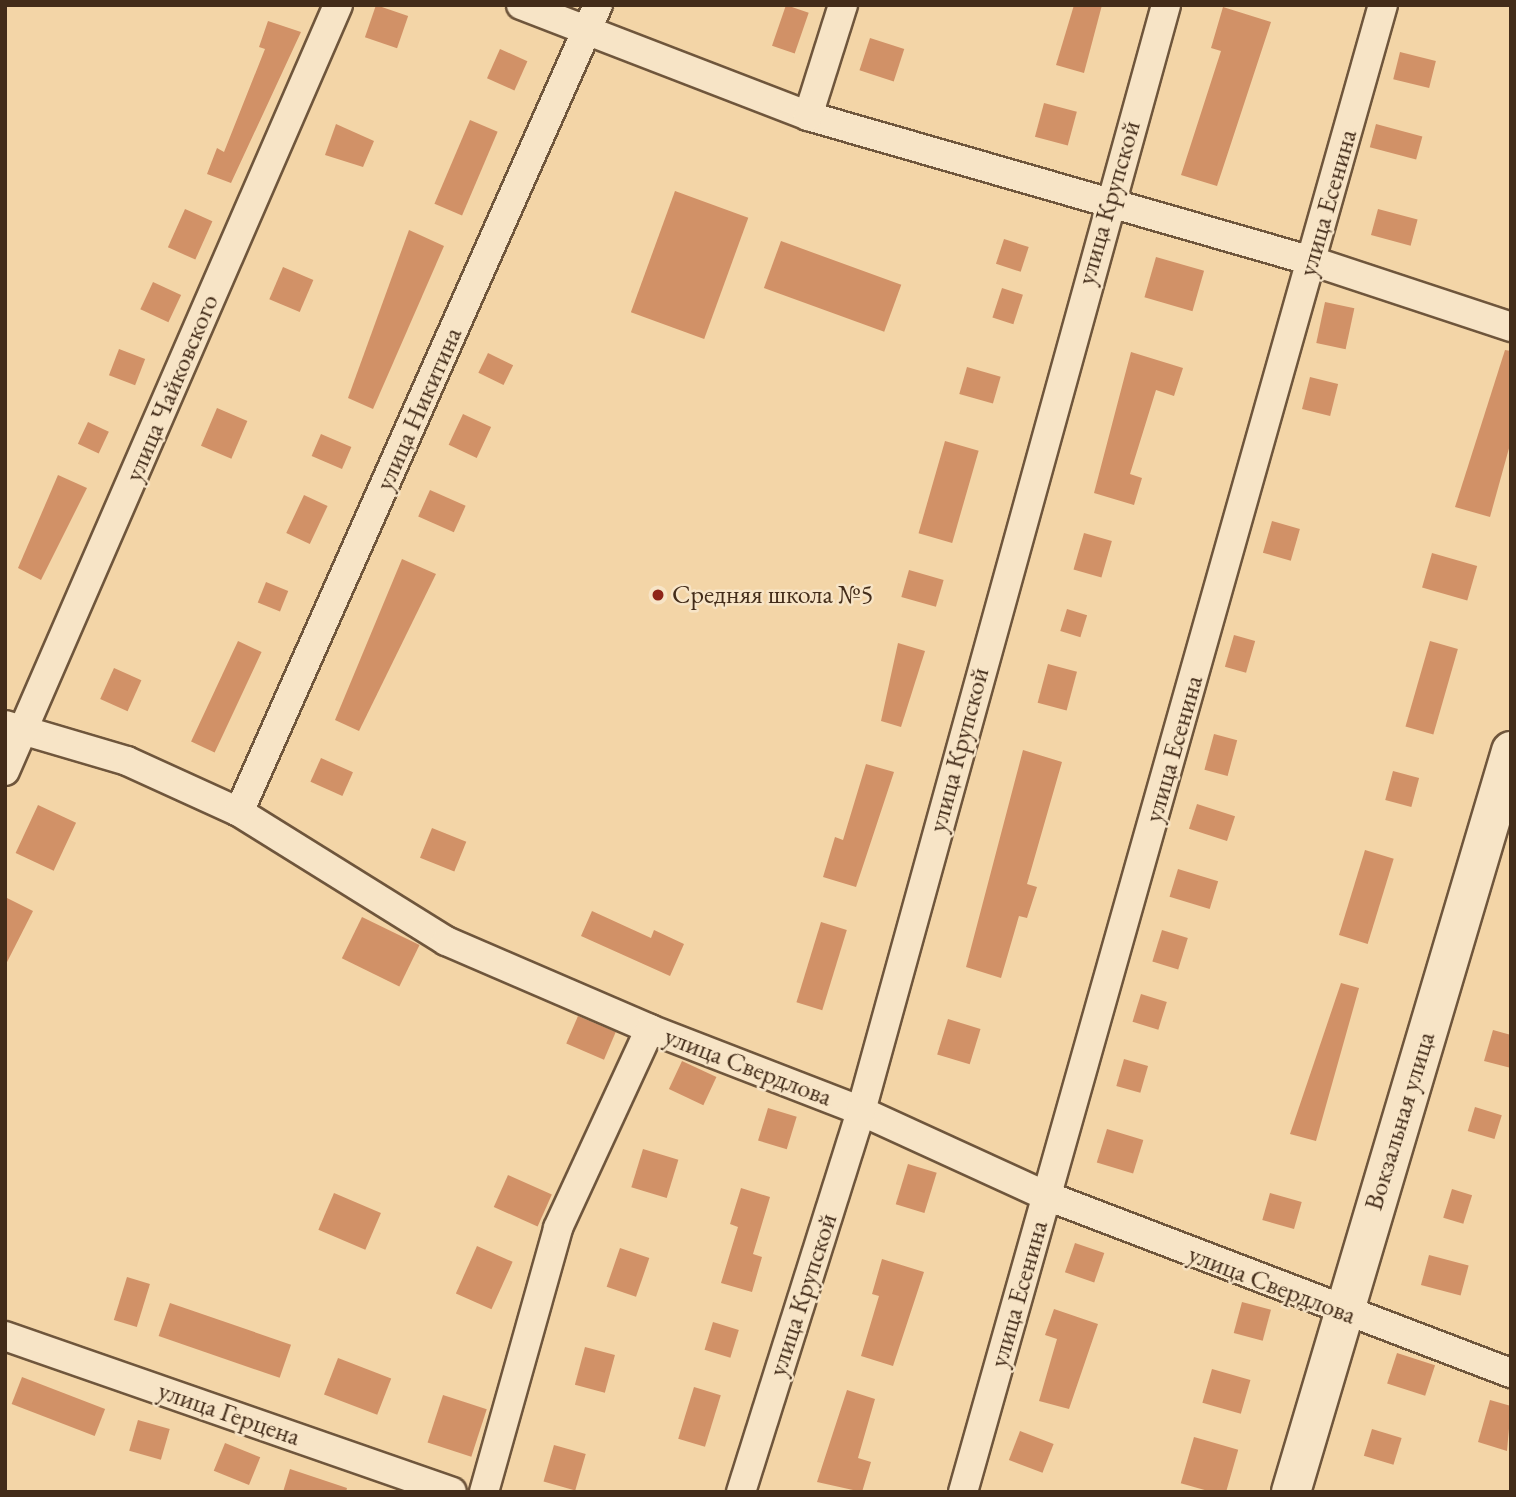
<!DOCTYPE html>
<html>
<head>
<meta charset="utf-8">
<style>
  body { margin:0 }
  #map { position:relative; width:1516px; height:1497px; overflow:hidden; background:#f3d5a7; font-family:"EB Garamond",serif }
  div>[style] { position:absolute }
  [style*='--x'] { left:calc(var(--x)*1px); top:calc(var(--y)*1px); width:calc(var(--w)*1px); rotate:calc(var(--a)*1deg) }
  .building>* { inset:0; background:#d19167; transform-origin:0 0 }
  .roads { filter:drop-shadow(2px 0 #6f563c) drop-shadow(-2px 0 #6f563c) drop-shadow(0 2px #6f563c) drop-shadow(0 -2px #6f563c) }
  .street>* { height:28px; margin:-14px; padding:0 14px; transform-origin:14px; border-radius:14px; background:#f7e4c6 }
  .secondary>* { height:38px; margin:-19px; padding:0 19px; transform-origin:19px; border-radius:19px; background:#f7e4c6 }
  .dots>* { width:19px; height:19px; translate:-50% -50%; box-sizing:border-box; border:4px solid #f7e4c6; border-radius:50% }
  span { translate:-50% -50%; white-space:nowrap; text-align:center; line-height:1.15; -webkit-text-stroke:5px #f7e4c6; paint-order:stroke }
  .street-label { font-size:26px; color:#432c19 }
  .poi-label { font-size:26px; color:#432c19 }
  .left { translate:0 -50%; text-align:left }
  .frame { position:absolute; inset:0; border:7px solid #432c19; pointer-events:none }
</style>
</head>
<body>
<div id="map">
  <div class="building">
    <i style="left:376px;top:5px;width:34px;height:34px;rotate:19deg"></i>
    <i style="left:786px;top:5px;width:24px;height:43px;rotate:19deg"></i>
    <i style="clip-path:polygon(1074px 5px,1102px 5px,1084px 73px,1056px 65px)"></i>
    <i style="clip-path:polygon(1223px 7px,1271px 22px,1217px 186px,1181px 175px,1221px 51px,1211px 48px)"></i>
    <i style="clip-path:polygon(268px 21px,301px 32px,231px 183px,207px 174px,217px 148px,224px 152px,265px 49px,259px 47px)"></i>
    <i style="left:870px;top:38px;width:36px;height:34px;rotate:18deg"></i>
    <i style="left:500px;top:49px;width:30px;height:32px;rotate:24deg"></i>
    <i style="left:1400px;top:52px;width:37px;height:28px;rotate:14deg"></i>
    <i style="left:1044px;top:103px;width:34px;height:35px;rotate:15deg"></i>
    <i style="left:470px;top:120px;width:30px;height:91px;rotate:23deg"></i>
    <i style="clip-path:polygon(336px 124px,374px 141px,363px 167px,325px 155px)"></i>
    <i style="left:1376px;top:124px;width:48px;height:24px;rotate:15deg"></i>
    <i style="left:675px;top:191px;width:78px;height:129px;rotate:20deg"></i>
    <i style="left:185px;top:209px;width:30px;height:42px;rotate:24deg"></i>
    <i style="left:1378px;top:209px;width:41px;height:27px;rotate:15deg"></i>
    <i style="clip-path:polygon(409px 230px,444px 246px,373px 409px,348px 398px)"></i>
    <i style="left:1004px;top:239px;width:26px;height:26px;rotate:18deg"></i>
    <i style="left:781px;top:241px;width:128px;height:50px;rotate:20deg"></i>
    <i style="left:1156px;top:257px;width:50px;height:42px;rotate:16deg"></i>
    <i style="left:283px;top:267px;width:33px;height:35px;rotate:23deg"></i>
    <i style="left:153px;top:282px;width:31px;height:30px;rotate:25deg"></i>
    <i style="left:1002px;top:288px;width:22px;height:31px;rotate:18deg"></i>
    <i style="left:1325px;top:302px;width:30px;height:42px;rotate:12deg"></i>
    <i style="left:119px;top:349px;width:28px;height:28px;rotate:21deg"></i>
    <i style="clip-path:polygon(1505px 350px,1511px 351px,1511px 441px,1490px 517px,1455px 507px)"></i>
    <i style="clip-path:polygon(1131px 352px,1183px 368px,1174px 396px,1156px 390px,1130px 474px,1142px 478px,1134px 505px,1094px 493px)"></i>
    <i style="left:488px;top:353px;width:28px;height:22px;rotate:26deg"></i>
    <i style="left:967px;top:367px;width:35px;height:28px;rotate:16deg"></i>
    <i style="left:1310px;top:377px;width:29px;height:33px;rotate:14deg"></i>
    <i style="left:217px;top:408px;width:33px;height:41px;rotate:23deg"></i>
    <i style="left:463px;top:414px;width:31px;height:34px;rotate:25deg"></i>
    <i style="left:88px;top:422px;width:23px;height:24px;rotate:25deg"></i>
    <i style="left:321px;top:434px;width:33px;height:24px;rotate:23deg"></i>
    <i style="left:945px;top:441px;width:35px;height:96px;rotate:16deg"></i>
    <i style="clip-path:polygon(58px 475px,87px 488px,41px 580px,18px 568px)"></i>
    <i style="left:430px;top:490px;width:39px;height:29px;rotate:24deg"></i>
    <i style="left:304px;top:495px;width:26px;height:42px;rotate:25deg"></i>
    <i style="left:1272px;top:521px;width:29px;height:33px;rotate:16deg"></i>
    <i style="left:1084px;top:533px;width:29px;height:38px;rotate:16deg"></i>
    <i style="left:1432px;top:553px;width:47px;height:36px;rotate:16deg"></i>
    <i style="clip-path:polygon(402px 559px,436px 574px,359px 731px,335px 720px)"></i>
    <i style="left:909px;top:570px;width:36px;height:28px;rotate:16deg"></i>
    <i style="left:266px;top:582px;width:24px;height:22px;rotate:22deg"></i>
    <i style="left:1067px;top:609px;width:21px;height:23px;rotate:17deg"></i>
    <i style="left:1234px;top:635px;width:22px;height:33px;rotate:16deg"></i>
    <i style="left:238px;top:641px;width:26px;height:111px;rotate:25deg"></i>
    <i style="left:1430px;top:641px;width:29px;height:89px;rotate:16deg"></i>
    <i style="clip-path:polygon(898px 643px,925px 651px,901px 727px,881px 721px)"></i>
    <i style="left:1048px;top:664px;width:30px;height:40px;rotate:15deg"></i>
    <i style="left:114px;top:668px;width:30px;height:34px;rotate:24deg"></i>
    <i style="left:1214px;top:734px;width:24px;height:37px;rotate:15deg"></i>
    <i style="clip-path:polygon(1023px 750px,1062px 762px,1027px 884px,1037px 887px,1027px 918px,1019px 916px,1001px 978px,966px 967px)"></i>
    <i style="left:321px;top:758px;width:35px;height:26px;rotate:24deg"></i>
    <i style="clip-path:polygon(866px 764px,894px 772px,856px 887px,823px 877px,835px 837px,843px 840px)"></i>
    <i style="left:1393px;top:771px;width:27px;height:30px;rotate:15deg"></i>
    <i style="left:1197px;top:804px;width:40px;height:26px;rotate:18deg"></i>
    <i style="left:38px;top:805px;width:42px;height:53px;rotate:25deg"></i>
    <i style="left:432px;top:828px;width:37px;height:32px;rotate:22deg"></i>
    <i style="left:1365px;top:850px;width:30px;height:89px;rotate:17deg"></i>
    <i style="left:1178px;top:869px;width:42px;height:29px;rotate:17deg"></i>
    <i style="clip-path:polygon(5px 897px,33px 911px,5px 966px)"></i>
    <i style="clip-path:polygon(592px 911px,651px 938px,654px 930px,684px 944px,670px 976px,581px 936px)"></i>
    <i style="left:362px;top:917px;width:64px;height:46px;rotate:26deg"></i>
    <i style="left:821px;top:922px;width:27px;height:84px;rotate:17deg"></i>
    <i style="left:1162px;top:930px;width:27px;height:33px;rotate:17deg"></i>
    <i style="clip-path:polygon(1341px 983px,1359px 988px,1316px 1141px,1290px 1134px)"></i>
    <i style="left:1141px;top:994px;width:27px;height:29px;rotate:17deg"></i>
    <i style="left:578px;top:1016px;width:41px;height:30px;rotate:23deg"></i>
    <i style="left:948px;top:1019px;width:34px;height:37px;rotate:17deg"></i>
    <i style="clip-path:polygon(1493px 1030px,1511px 1035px,1511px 1068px,1484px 1061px)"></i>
    <i style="left:1124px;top:1059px;width:25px;height:28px;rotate:16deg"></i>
    <i style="left:682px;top:1061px;width:38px;height:31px;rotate:25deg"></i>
    <i style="left:1475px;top:1107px;width:28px;height:25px;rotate:17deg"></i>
    <i style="left:768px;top:1108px;width:30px;height:34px;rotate:17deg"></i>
    <i style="left:1107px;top:1129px;width:38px;height:35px;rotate:17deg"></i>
    <i style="left:643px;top:1149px;width:37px;height:40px;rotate:17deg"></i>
    <i style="left:908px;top:1164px;width:30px;height:42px;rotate:17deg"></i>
    <i style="left:508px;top:1175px;width:48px;height:35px;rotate:24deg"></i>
    <i style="clip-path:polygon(741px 1188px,770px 1197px,753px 1254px,762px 1257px,752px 1292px,721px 1283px,738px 1227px,730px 1224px)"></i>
    <i style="left:1452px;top:1189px;width:21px;height:30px;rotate:17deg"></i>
    <i style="left:334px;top:1193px;width:51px;height:40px;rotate:23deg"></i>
    <i style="left:1270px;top:1193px;width:33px;height:28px;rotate:16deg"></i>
    <i style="left:1075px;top:1243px;width:31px;height:31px;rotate:19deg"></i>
    <i style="left:477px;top:1246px;width:39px;height:52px;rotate:24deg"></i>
    <i style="left:620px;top:1248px;width:31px;height:41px;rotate:19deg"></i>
    <i style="left:1429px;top:1255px;width:41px;height:31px;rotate:15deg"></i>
    <i style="clip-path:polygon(882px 1259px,924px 1272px,893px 1366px,861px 1356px,879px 1296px,872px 1294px)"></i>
    <i style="left:127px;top:1277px;width:24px;height:45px;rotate:17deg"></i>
    <i style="left:1242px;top:1302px;width:30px;height:32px;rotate:15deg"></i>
    <i style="left:170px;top:1303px;width:128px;height:35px;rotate:19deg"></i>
    <i style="clip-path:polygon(1054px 1309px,1098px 1324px,1069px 1409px,1039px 1401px,1057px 1339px,1045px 1335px)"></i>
    <i style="left:713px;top:1322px;width:27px;height:29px;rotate:17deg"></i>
    <i style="left:585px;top:1347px;width:31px;height:39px;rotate:15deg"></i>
    <i style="left:1397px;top:1353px;width:40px;height:32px;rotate:18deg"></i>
    <i style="left:338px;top:1358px;width:57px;height:39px;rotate:21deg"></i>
    <i style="left:1212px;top:1369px;width:40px;height:35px;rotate:16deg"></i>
    <i style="left:22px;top:1377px;width:89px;height:29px;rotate:21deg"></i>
    <i style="left:694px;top:1387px;width:28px;height:54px;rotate:17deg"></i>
    <i style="clip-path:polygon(847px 1390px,875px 1399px,858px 1458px,871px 1462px,862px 1492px,817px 1482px)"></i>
    <i style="left:443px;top:1395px;width:46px;height:50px;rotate:18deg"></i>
    <i style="clip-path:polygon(1490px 1400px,1511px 1406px,1507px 1451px,1478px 1442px)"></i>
    <i style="left:138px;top:1420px;width:33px;height:32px;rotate:16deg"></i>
    <i style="left:1372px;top:1429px;width:31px;height:28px;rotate:17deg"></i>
    <i style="left:1020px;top:1431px;width:36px;height:31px;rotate:21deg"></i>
    <i style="left:1194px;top:1437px;width:46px;height:48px;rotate:16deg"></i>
    <i style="left:225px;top:1443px;width:38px;height:30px;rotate:22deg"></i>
    <i style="left:554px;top:1445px;width:33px;height:38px;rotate:16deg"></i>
    <i style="clip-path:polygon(290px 1469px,347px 1488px,346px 1492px,283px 1492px)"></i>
  </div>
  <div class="roads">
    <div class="street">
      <i style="--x:521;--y:5;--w:308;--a:21.1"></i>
      <i style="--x:808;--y:116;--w:524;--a:16.05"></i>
      <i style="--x:1312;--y:261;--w:210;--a:18.3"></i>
      <i style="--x:808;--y:116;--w:116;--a:-72.5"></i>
      <i style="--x:5;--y:725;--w:127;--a:16.4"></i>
      <i style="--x:127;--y:761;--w:123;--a:24.5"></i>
      <i style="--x:239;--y:812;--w:244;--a:31.9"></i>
      <i style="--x:446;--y:941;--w:222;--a:23.3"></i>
      <i style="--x:650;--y:1029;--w:226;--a:21.2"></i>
      <i style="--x:861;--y:1111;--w:205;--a:24.6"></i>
      <i style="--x:1047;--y:1196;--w:497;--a:20.9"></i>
      <i style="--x:5;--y:771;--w:835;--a:-66.5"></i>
      <i style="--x:239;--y:812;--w:883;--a:-66.02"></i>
      <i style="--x:5;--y:1336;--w:473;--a:19.2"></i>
      <i style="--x:484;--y:1492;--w:274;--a:-74.3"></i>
      <i style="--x:558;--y:1228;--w:219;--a:-65.2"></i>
      <i style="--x:741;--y:1492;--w:399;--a:-72.5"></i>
      <i style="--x:861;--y:1111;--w:1147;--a:-74.58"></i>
      <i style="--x:963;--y:1492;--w:1545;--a:-74.23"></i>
    </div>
    <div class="secondary">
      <i style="--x:1291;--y:1492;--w:773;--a:-73.46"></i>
    </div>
  </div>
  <div class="dots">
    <i style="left:658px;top:595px;background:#8f2418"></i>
  </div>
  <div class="street-label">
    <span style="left:1109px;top:203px;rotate:-74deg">улица Крупской</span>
    <span style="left:1328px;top:203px;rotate:-74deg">улица Есенина</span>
    <span style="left:172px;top:388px;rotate:-67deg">улица Чайковского</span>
    <span style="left:419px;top:409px;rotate:-66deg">улица Никитина</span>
    <span style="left:1174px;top:749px;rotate:-74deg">улица Есенина</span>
    <span style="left:959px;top:750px;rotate:-75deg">улица Крупской</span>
    <span style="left:748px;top:1067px;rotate:21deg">улица Свердлова</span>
    <span style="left:1400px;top:1121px;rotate:-73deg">Вокзальная улица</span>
    <span style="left:1272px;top:1285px;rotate:21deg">улица Свердлова</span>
    <span style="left:1019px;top:1294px;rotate:-74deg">улица Есенина</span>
    <span style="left:803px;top:1295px;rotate:-72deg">улица Крупской</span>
    <span style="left:229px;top:1414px;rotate:19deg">улица Герцена</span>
  </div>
  <div class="poi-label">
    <span class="left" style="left:672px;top:595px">Средняя школа №5</span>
  </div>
  <div class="frame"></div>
</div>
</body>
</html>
